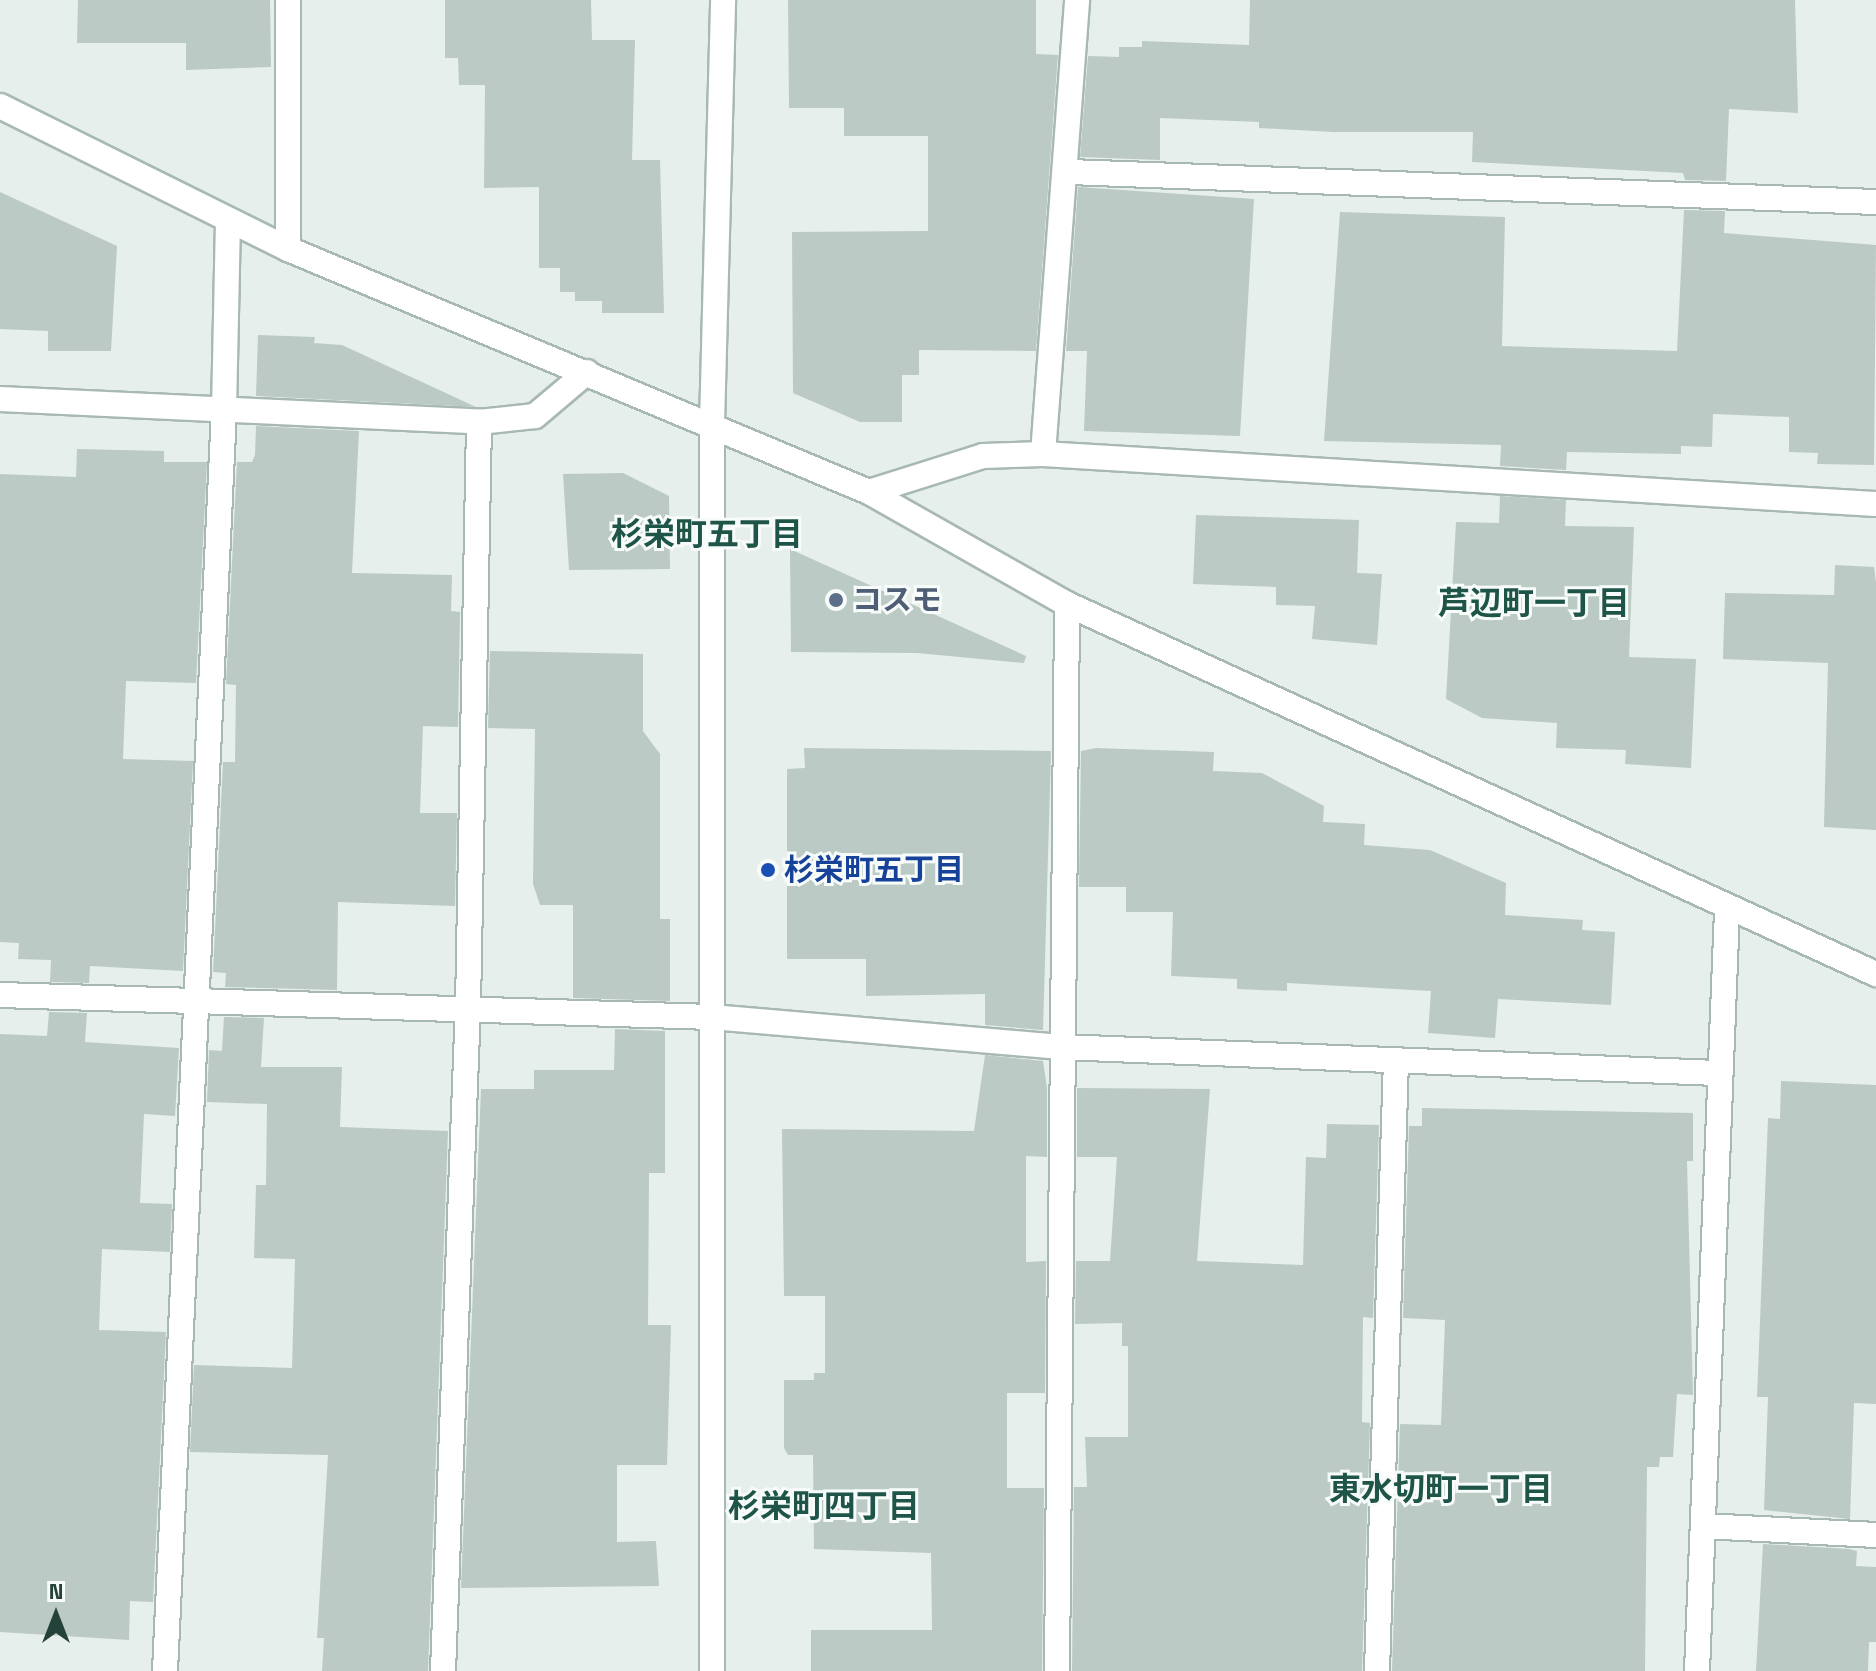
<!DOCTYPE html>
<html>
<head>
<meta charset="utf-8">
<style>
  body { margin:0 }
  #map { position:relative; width:1876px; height:1671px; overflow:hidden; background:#e6efeb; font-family:"Space Grotesk","Noto Sans JP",sans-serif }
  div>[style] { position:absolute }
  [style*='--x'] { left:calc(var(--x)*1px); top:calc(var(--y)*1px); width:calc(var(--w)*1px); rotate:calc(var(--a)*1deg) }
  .building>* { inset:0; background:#bbcac4 }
  .roads { filter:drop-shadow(2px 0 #a8b8b2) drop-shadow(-2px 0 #a8b8b2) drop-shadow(0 2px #a8b8b2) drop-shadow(0 -2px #a8b8b2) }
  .service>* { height:24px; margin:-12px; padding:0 12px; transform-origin:12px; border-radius:12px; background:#fff }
  .minor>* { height:24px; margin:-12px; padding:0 12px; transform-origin:12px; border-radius:12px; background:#fff }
  .tertiary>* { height:24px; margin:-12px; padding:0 12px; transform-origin:12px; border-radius:12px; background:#fff }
  .dots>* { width:22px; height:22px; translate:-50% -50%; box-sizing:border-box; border:4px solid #f7fbf9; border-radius:50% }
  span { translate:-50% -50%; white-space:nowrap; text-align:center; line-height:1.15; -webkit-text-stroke:6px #f7fbf9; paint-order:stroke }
  .service-label { font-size:30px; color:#4e5e75; font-weight:700 }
  .left { translate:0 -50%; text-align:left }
  .transit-label { font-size:30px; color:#164399; font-weight:700 }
  .neighbourhood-label { font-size:32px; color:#1f5548; font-weight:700 }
  .north { position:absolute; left:16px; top:1575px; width:80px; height:80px; -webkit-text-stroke:6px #f7fbf9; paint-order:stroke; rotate:0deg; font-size:22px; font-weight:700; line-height:32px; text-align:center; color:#24423a }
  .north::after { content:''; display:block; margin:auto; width:28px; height:36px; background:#24423a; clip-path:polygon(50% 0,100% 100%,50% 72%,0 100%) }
</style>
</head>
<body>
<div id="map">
  <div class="building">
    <i style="clip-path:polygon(78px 0,270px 0,271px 67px,186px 70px,186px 43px,77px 43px)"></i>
    <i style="clip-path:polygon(445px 0,591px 0,592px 40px,635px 40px,632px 160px,660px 160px,664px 313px,602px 313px,602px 301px,575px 301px,575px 292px,560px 292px,560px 268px,539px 268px,539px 187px,484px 188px,485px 85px,459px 85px,458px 58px,445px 58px)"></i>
    <i style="clip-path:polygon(788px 0,1036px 0,1036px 54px,1058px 55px,1036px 351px,919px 350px,919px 375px,902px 375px,902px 422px,860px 422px,793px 393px,792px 232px,928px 231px,928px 136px,844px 136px,844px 108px,789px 108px)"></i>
    <i style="clip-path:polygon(1250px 0,1795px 0,1798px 113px,1729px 109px,1726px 181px,1685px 180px,1683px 173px,1472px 162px,1473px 132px,1333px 132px,1259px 128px,1259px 122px,1160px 118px,1160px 160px,1080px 157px,1088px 56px,1119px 57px,1119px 47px,1142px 47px,1142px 41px,1249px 45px)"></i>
    <i style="clip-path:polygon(1078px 187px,1254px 199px,1240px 436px,1084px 431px,1087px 351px,1066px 351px)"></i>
    <i style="clip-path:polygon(0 192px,117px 246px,111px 351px,48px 351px,48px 331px,0 329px)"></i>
    <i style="clip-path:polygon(1684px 210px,1725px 211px,1724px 233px,1876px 245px,1874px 465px,1817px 464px,1818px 453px,1789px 452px,1789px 417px,1713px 414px,1712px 447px,1681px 446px,1681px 454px,1567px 452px,1566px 470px,1500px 466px,1501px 445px,1324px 441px,1340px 212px,1505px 217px,1502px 346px,1677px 351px)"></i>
    <i style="clip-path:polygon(258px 335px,315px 337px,314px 343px,342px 345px,476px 407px,256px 396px)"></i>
    <i style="clip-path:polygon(256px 426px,359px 431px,352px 573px,452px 575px,451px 611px,460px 612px,458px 727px,423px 726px,420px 813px,457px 813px,455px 906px,338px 902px,337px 990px,225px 987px,226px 973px,213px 972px,223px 762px,235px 762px,236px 685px,226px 684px,237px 462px,252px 462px,255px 455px)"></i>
    <i style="clip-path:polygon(77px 449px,164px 451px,164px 462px,207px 462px,196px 683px,126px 681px,123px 759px,193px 761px,183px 971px,90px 966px,89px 983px,50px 982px,51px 960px,18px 959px,19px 943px,0 942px,0 474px,76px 477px)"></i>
    <i style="clip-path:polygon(623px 473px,669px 496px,670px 569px,569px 570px,563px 474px)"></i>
    <i style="clip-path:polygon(1500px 496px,1566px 500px,1565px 526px,1634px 527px,1629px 657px,1696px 659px,1691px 768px,1625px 764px,1626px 750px,1556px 748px,1557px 723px,1482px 718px,1446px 699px,1456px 522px,1499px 523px)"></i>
    <i style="clip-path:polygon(1196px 515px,1359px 520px,1357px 573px,1382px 574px,1377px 645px,1312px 639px,1315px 606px,1276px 605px,1276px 587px,1193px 584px)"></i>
    <i style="clip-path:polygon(790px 549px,1026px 656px,1024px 663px,917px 653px,791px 652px)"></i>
    <i style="clip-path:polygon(1835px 565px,1874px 567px,1876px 583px,1876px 830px,1824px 827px,1828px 663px,1723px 659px,1725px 593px,1834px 595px)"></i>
    <i style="clip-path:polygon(490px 651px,643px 654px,643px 731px,660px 754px,660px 919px,670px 919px,670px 1001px,573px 998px,573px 905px,540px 905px,533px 884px,535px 729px,488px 728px)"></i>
    <i style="clip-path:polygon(804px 748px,1051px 751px,1043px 1030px,985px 1025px,985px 994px,866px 996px,866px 959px,787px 959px,787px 769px,805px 768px)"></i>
    <i style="clip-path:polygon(1096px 748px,1214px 752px,1213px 771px,1262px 773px,1324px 806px,1323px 822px,1365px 824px,1364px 845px,1430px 850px,1506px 883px,1505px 915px,1583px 920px,1582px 930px,1615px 932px,1611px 1005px,1498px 999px,1495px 1038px,1428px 1033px,1431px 991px,1287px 983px,1287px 991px,1237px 989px,1237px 979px,1171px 976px,1173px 912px,1126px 912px,1126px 887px,1079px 887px,1081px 751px)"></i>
    <i style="clip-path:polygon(49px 1012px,87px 1013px,85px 1042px,179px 1048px,175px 1116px,144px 1114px,140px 1203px,172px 1204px,170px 1252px,102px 1249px,99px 1330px,166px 1332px,153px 1602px,130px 1601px,129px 1640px,0 1632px,0 1034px,47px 1036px)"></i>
    <i style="clip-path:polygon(224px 1017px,264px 1018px,261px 1067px,342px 1067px,340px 1127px,448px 1131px,428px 1671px,322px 1671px,324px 1638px,317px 1638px,328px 1455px,190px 1452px,194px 1365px,292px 1368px,295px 1259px,254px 1258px,256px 1185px,266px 1185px,267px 1104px,207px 1102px,209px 1050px,222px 1051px)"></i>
    <i style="clip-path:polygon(615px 1029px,665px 1031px,665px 1173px,649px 1173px,648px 1325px,671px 1325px,667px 1465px,617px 1465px,617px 1542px,656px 1541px,659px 1586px,461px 1588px,481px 1089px,534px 1089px,534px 1070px,614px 1070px)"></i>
    <i style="clip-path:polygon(985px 1055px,1043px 1061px,1047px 1088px,1047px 1157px,1026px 1156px,1026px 1262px,1046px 1261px,1045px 1393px,1007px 1393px,1007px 1488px,1044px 1488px,1042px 1671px,811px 1671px,811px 1630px,932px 1630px,931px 1553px,814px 1549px,813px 1455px,788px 1455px,784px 1448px,784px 1380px,814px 1380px,814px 1373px,825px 1373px,825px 1296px,784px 1296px,782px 1129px,974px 1131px)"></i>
    <i style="clip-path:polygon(1781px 1081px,1876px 1085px,1876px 1404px,1854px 1403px,1850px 1519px,1764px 1510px,1768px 1397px,1757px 1397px,1768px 1118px,1780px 1119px)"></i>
    <i style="clip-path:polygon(1077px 1088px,1210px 1089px,1197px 1261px,1303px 1265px,1306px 1157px,1326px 1158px,1327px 1124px,1379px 1125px,1373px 1318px,1363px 1317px,1362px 1422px,1370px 1423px,1362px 1671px,1072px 1671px,1074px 1487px,1087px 1487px,1085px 1437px,1128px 1437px,1128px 1346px,1122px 1346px,1122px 1323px,1075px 1324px,1076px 1261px,1110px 1261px,1117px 1157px,1077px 1157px)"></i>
    <i style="clip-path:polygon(1422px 1108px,1693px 1113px,1693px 1161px,1687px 1161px,1693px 1395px,1677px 1394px,1673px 1457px,1660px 1457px,1659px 1467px,1647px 1467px,1645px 1671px,1392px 1671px,1400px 1424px,1441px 1425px,1445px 1320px,1403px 1318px,1409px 1126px,1422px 1126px)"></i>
    <i style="clip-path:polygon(1763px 1544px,1849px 1549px,1857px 1551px,1856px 1566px,1876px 1567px,1876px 1642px,1869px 1642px,1868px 1671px,1756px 1671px)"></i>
  </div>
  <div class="roads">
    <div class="service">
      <i style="--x:288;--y:0;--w:249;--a:90"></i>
      <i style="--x:1704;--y:1526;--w:172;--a:3"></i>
      <i style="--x:443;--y:1671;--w:665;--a:-87.85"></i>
      <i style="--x:468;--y:1006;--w:584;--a:-88.92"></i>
      <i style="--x:1057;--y:1671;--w:1067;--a:-89.46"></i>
      <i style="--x:1377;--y:1671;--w:611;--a:-88.22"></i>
    </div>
    <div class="minor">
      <i style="--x:1069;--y:172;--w:808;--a:2.13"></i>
      <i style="--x:0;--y:399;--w:480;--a:2.7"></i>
      <i style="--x:479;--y:422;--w:56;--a:-6.1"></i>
      <i style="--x:535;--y:416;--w:68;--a:-40.2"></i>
      <i style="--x:1043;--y:454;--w:455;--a:-85.7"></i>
      <i style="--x:869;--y:492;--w:120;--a:-17.5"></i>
      <i style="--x:983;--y:456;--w:60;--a:-1.9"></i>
      <i style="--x:1043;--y:454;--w:834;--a:3.44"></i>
      <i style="--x:0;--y:995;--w:712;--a:1.77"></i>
      <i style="--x:712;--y:1017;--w:350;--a:4.9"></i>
      <i style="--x:1061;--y:1047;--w:658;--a:2.27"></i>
      <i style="--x:165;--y:1671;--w:1261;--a:-87.32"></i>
      <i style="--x:224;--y:411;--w:191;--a:-88.8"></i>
      <i style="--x:1697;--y:1671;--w:761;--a:-87.74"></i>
    </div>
    <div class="tertiary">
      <i style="--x:0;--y:106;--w:322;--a:26.4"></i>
      <i style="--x:288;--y:249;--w:630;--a:22.7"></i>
      <i style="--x:869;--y:492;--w:227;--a:29.5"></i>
      <i style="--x:1067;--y:604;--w:890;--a:24.58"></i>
      <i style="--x:712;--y:1671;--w:1246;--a:-90"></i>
      <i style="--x:712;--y:425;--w:425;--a:-88.5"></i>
    </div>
  </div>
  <div class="dots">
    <i style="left:836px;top:600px;background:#5c6f8a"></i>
    <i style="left:768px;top:870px;background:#1a4fb4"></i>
  </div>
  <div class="service-label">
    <span class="left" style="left:852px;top:600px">コスモ</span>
  </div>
  <div class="transit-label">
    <span class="left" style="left:784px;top:870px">杉栄町五丁目</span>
  </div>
  <div class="neighbourhood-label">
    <span style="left:707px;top:534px">杉栄町五丁目</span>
    <span style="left:1534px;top:603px">芦辺町一丁目</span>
    <span style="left:1441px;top:1489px">東水切町一丁目</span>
    <span style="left:824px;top:1506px">杉栄町四丁目</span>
  </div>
  <div class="north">N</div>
</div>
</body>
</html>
